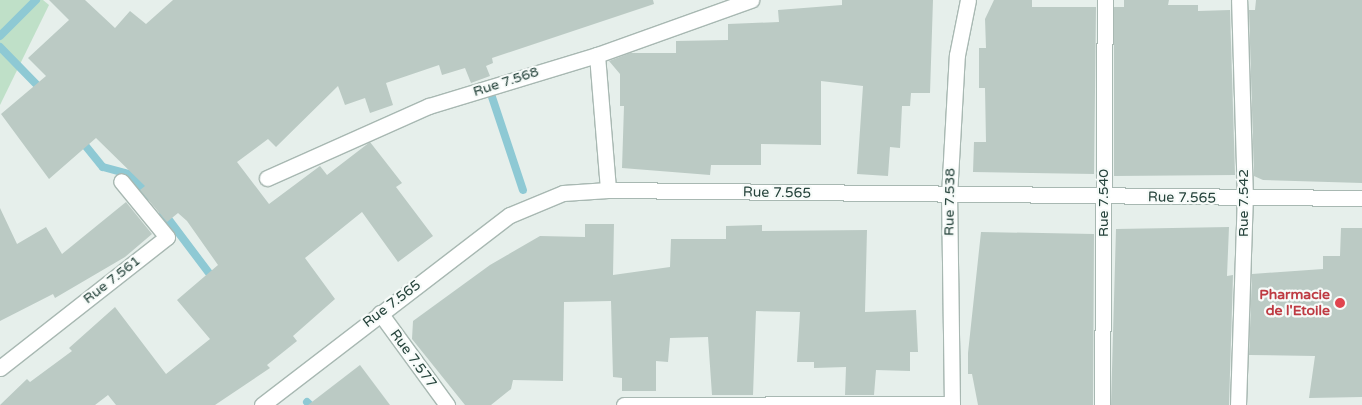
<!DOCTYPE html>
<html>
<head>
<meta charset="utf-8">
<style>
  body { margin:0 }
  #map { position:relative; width:1362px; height:405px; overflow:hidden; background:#e6efeb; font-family:"Varela Round",sans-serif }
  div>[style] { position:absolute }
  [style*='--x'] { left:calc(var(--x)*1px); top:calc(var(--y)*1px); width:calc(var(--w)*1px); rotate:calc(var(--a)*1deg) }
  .green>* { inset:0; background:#bfe0c8 }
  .stream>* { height:8px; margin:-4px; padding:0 4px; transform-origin:4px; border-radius:4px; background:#8ec9d4 }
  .building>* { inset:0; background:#bbcac4 }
  .roads { filter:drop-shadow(1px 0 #a8b8b2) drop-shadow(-1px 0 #a8b8b2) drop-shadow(0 1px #a8b8b2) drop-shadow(0 -1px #a8b8b2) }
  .street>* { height:15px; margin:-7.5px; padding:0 7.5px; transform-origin:7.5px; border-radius:7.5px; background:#fff }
  .dots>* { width:14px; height:14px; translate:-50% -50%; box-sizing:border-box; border:2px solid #f7fbf9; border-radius:50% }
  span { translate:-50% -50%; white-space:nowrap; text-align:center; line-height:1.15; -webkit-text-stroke:4.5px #f7fbf9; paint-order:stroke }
  .street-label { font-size:14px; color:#24423a }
  .health-label { font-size:14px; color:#be3a42; font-weight:700 }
  .right { translate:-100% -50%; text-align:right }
</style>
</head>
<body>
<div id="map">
  <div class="green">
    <i style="clip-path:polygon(0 0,43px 0,49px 5px,0 105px)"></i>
  </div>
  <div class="stream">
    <i style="--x:0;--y:36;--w:51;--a:-45"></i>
    <i style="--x:0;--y:47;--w:60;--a:45.7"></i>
    <i style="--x:492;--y:97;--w:98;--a:71.6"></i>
    <i style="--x:80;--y:139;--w:36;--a:51"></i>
    <i style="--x:103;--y:167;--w:30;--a:15"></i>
    <i style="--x:132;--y:175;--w:27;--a:51"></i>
    <i style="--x:163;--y:212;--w:86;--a:53"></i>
    <i style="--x:307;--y:402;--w:4;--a:45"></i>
  </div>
  <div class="building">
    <i style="clip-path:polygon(49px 0,85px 0,115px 28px,130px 11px,146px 24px,173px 0,653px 0,654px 4px,492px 58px,493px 63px,486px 66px,490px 76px,471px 83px,465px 68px,442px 75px,439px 65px,386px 83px,393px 105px,370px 113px,365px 98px,345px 105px,338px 86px,276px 147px,268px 139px,237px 162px,269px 204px,320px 166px,327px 175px,370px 142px,402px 183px,396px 187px,433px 236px,398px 262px,362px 212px,305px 258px,335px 299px,293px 336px,297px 341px,267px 365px,270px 368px,215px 405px,116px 405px,108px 395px,95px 405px,0 405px,27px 379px,30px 382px,72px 351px,69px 348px,115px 307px,166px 374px,210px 339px,177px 300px,218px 265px,187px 221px,178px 213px,167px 222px,140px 190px,145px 186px,96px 138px,49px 179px,1px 114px,46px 76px,28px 58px,69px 20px)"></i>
    <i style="clip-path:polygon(842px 0,933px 0,930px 93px,911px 93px,910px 106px,902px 106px,900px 148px,890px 147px,888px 176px,857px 174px,863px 86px,821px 81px,821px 145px,761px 144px,761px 165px,711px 165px,710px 175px,622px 168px,624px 106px,620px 106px,620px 74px,609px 61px,630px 53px,676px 53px,676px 41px,728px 40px,728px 24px,779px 22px,778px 10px,842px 5px)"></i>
    <i style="clip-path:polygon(994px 0,1032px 0,1032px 7px,1096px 7px,1094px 174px,973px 172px,974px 142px,986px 142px,985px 88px,979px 88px,979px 48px,986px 48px,985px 19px)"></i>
    <i style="clip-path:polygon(1124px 0,1169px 0,1168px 5px,1198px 5px,1198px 11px,1230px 10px,1235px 175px,1114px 176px,1114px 7px,1124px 7px)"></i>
    <i style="clip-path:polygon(1256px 0,1362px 0,1362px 183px,1263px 180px,1254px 176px,1249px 10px,1255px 10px)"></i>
    <i style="clip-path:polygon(126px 202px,152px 234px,125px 257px,55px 298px,53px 294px,0 321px,0 208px,17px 244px,46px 227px,62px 254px)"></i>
    <i style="clip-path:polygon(585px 224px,614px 224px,613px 275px,670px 267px,671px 239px,726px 239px,726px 226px,762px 225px,762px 231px,867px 230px,865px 312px,916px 310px,918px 352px,910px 352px,910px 371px,876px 370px,874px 395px,845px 395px,846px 367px,814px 368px,814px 362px,797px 362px,800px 312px,756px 311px,753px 395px,712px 395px,708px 337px,670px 338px,668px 362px,656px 361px,656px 391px,622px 391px,622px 378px,613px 377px,611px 301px,564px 302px,563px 381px,513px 380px,511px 389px,491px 405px,465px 405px,412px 339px,413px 321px,490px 265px,540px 236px,585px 237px)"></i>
    <i style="clip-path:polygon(1229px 227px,1227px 276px,1233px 275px,1229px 405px,1111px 405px,1116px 229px)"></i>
    <i style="clip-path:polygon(1341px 228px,1362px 228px,1362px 397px,1309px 398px,1315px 356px,1249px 355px,1252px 274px,1323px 269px,1323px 256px,1340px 256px)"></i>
    <i style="clip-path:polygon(981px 232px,1094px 234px,1093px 405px,978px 405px,972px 374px,968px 374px,968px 353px)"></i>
    <i style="clip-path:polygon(360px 365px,390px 405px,308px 405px)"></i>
  </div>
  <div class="roads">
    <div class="street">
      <i style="--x:597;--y:55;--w:135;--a:85.3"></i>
      <i style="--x:267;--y:178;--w:177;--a:-24"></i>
      <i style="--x:429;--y:106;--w:176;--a:-16.9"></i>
      <i style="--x:597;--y:55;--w:164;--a:-19.7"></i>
      <i style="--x:380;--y:313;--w:114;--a:53.9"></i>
      <i style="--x:0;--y:368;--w:212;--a:-38.1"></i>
      <i style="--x:167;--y:237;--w:72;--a:-129.4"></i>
      <i style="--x:262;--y:405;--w:312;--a:-37.5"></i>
      <i style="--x:510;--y:215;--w:57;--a:-22.5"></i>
      <i style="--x:563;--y:193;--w:45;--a:-3.8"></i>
      <i style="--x:608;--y:190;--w:754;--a:0.61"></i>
      <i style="--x:624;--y:405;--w:328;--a:-0.2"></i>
      <i style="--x:952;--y:405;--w:209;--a:-90.8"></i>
      <i style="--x:949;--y:196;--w:141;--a:-86.8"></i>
      <i style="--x:957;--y:55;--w:56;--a:-78.7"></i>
      <i style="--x:1102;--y:405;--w:405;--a:-89.6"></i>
      <i style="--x:1238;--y:405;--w:206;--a:-88.1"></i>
      <i style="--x:1245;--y:199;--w:199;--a:-91.7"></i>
    </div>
  </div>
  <div class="dots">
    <i style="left:1340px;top:303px;background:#e0444e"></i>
  </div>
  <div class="street-label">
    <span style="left:506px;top:82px;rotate:-18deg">Rue 7.568</span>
    <span style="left:777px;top:193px;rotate:1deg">Rue 7.565</span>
    <span style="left:1182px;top:198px;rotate:1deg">Rue 7.565</span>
    <span style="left:950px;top:202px;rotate:-89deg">Rue 7.538</span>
    <span style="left:1104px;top:203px;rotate:-90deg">Rue 7.540</span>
    <span style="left:1244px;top:203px;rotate:-90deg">Rue 7.542</span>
    <span style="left:112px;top:280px;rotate:-38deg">Rue 7.561</span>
    <span style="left:392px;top:304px;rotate:-37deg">Rue 7.565</span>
    <span style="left:413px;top:359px;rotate:54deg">Rue 7.577</span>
  </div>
  <div class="health-label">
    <span class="right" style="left:1330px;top:303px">Pharmacie<br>de l'Etoile</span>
  </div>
</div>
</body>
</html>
